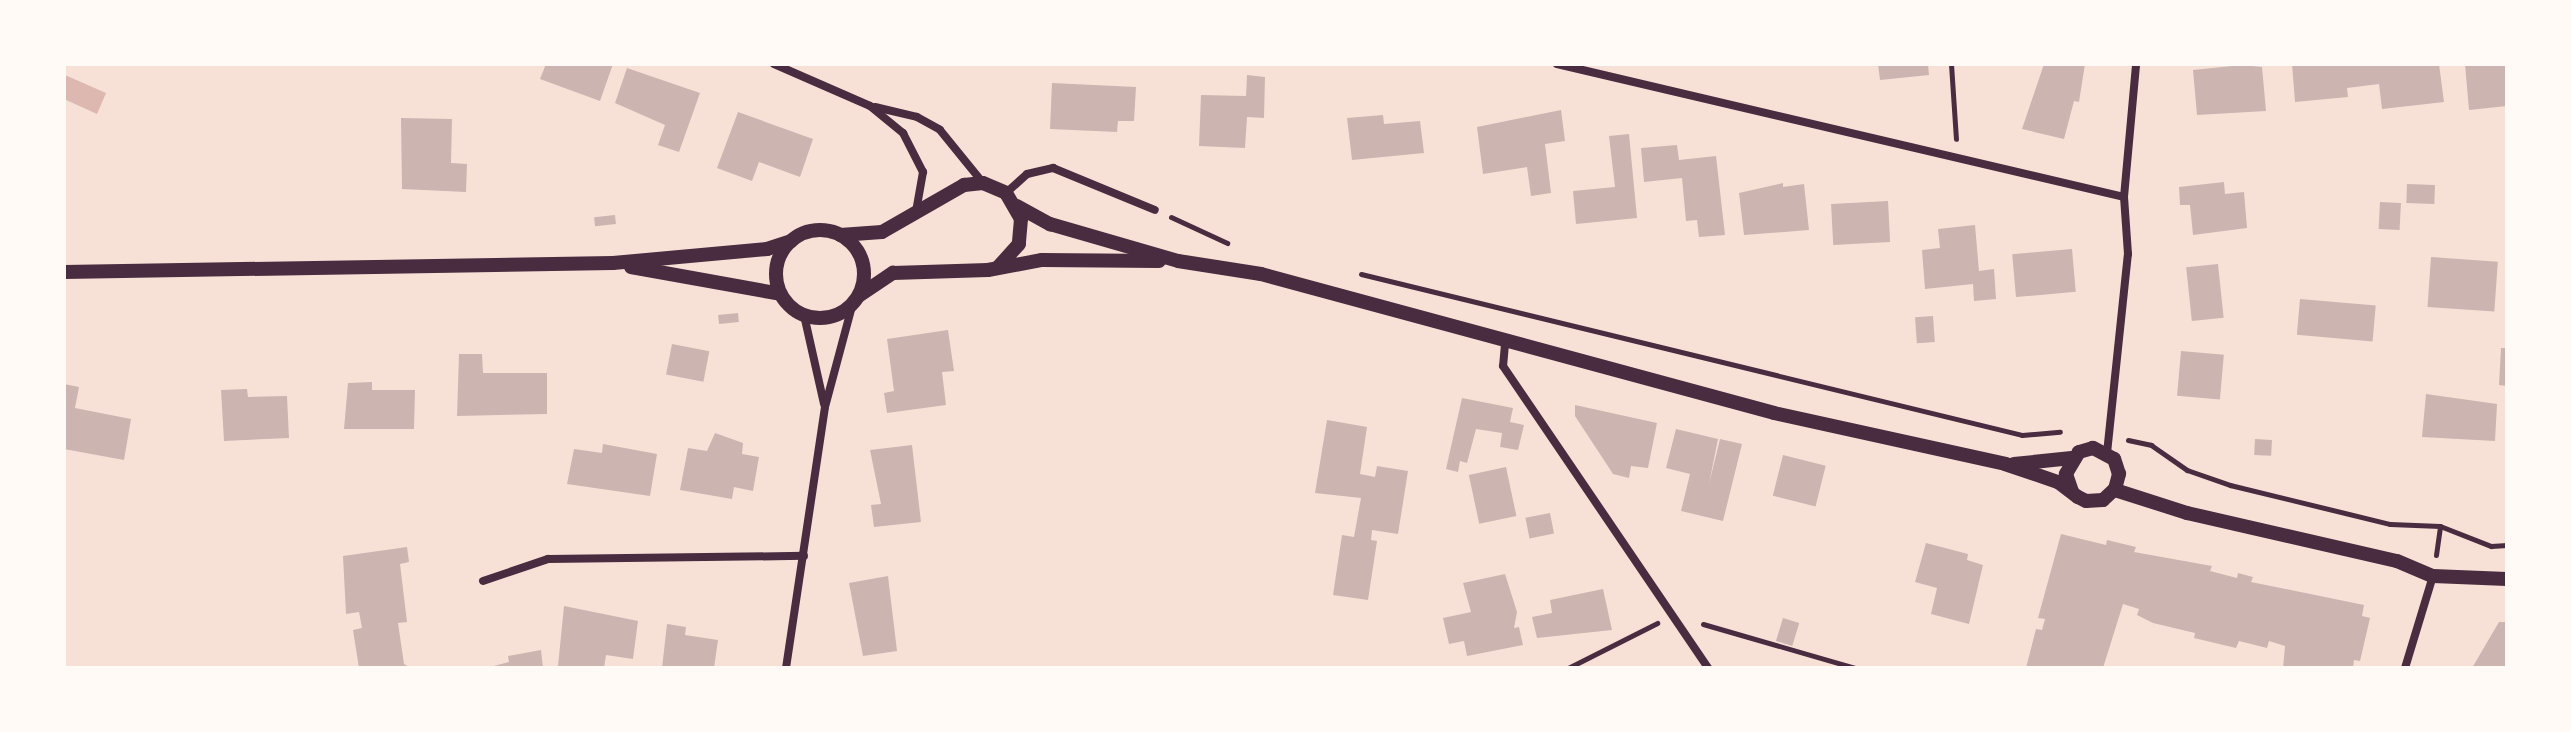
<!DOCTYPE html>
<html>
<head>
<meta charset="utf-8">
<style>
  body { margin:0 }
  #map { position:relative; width:2571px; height:732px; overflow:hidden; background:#f7e1d7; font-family:Montserrat,sans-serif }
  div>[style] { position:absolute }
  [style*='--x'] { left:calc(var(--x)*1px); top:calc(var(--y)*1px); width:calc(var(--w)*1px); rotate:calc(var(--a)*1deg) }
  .water>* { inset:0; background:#dcb8b0 }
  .building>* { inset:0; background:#ccb4b1; transform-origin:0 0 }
  .path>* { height:5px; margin:-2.5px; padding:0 2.5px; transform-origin:2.5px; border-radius:2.5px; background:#4a2c40 }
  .minor>* { height:8px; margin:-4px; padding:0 4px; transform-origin:4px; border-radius:4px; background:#4a2c40 }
  .tertiary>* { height:14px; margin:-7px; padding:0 7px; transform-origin:7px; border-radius:7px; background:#4a2c40 }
  .tertiary>.ring { margin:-7px; padding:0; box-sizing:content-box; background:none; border:14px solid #4a2c40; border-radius:50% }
  span { translate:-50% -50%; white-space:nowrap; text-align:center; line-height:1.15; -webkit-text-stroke:8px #fffaf5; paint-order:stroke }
  .frame { position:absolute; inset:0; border:66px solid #fffaf5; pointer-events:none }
</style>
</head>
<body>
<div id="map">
  <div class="water">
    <i style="clip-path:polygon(65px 75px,106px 93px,97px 114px,64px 99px)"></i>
  </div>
  <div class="building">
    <i style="clip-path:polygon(546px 64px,613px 64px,600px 101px,540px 79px)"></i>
    <i style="clip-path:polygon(1878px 64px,1928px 64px,1929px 75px,1880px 80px)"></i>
    <i style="clip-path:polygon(2044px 64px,2085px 64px,2079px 102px,2074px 101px,2064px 139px,2022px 129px)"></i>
    <i style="clip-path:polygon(2292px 64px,2439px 64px,2444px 102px,2382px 109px,2379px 84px,2347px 88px,2348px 97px,2295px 102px)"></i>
    <i style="clip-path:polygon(2465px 64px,2507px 64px,2507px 106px,2469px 110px)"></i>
    <i style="clip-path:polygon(2242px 65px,2262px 67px,2266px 111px,2197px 115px,2193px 70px)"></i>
    <i style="clip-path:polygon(627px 68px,700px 93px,679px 152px,658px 145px,665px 125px,615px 103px)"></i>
    <i style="clip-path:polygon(1247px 75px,1265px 77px,1264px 118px,1247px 117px,1245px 148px,1199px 146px,1201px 95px,1246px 96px)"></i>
    <i style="clip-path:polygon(1052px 83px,1136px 87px,1134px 121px,1118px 121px,1117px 132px,1050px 129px)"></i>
    <i style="clip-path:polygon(1561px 110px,1565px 141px,1545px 144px,1551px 193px,1531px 196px,1527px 167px,1483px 174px,1477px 127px)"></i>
    <i style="clip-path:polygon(738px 112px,813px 139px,800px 177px,759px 162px,752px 181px,717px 168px)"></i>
    <i style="clip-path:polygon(1383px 115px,1384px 124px,1420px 121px,1424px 153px,1352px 160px,1347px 118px)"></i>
    <i style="clip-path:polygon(401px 118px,452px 119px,451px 163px,467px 164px,466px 192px,402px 189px)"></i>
    <i style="clip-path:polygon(1629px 134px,1637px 218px,1576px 224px,1573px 191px,1615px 187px,1609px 136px)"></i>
    <i style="clip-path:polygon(1677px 145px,1679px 160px,1716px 156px,1725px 235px,1699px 237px,1697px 220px,1686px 221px,1682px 178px,1644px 182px,1641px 148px)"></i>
    <i style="clip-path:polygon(2224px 182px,2225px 194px,2244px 192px,2247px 228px,2193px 235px,2190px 205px,2180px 205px,2179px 187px)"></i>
    <i style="clip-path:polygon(1783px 183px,1783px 187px,1804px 184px,1809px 230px,1744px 235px,1739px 193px)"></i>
    <i style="left:2407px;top:184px;width:28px;height:19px;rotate:2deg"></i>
    <i style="left:1888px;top:201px;width:41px;height:57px;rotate:87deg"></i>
    <i style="left:2380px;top:202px;width:21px;height:27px;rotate:3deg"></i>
    <i style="left:615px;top:215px;width:9px;height:21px;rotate:84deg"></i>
    <i style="clip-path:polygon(1975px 225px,1979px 271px,1994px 269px,1996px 299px,1974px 301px,1973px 284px,1925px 289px,1922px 250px,1940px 248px,1938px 229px)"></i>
    <i style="left:2072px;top:249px;width:43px;height:60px;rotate:85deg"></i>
    <i style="left:2431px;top:257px;width:67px;height:50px;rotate:4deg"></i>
    <i style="left:2218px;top:264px;width:54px;height:32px;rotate:84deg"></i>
    <i style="left:2300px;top:299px;width:76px;height:36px;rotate:5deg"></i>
    <i style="left:738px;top:313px;width:9px;height:20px;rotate:84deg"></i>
    <i style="left:1933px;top:316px;width:26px;height:18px;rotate:86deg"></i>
    <i style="clip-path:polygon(948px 330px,954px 371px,942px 372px,946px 405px,887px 413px,884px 393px,894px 391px,887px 339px)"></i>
    <i style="left:672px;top:344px;width:38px;height:31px;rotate:11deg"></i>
    <i style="clip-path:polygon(2501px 348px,2507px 348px,2507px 386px,2499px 385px)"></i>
    <i style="left:2181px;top:351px;width:43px;height:45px;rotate:5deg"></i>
    <i style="clip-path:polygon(459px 354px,482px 354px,483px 373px,547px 373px,547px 414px,457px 416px)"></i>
    <i style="clip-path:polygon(372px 382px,372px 390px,415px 390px,414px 429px,344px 429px,348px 383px)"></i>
    <i style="clip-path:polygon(64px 384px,79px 387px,75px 408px,131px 419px,124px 460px,64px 449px)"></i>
    <i style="clip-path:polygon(247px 389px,248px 397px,287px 396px,289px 438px,224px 441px,221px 390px)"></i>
    <i style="clip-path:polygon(2426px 394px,2497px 404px,2495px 441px,2422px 437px)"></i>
    <i style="clip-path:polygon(1462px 398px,1513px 408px,1510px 422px,1524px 425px,1518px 450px,1500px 447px,1502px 433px,1476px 429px,1467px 463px,1460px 461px,1458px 472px,1446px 469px)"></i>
    <i style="clip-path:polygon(1575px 405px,1657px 423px,1648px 468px,1631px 466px,1629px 478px,1613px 474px,1575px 416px)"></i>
    <i style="clip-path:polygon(1327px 420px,1367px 427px,1360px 474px,1375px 477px,1377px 466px,1408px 471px,1398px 534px,1372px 530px,1371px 540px,1377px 541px,1368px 600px,1333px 595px,1342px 535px,1354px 537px,1361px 498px,1315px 493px)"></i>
    <i style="clip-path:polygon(1676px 429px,1718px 439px,1709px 484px,1720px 439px,1742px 444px,1723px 521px,1681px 511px,1690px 474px,1666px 468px)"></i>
    <i style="clip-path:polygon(715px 433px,743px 443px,742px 454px,759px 457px,753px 491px,734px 487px,732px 499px,680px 490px,688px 448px,707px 451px)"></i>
    <i style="left:2255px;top:439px;width:17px;height:16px;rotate:3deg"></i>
    <i style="clip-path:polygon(603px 444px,657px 454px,650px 496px,567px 484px,574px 449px,602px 453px)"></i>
    <i style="clip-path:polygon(912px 445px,921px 522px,874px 527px,871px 505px,881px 504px,870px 450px)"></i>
    <i style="left:1783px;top:455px;width:44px;height:42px;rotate:14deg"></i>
    <i style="left:1506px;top:467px;width:50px;height:38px;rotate:78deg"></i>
    <i style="left:1550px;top:513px;width:21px;height:25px;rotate:79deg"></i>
    <i style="clip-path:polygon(2061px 534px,2106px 545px,2107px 540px,2136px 547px,2134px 552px,2212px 566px,2210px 571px,2237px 578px,2238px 573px,2253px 577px,2251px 582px,2364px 605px,2362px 616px,2370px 618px,2360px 661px,2354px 660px,2353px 668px,2283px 668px,2285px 646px,2269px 641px,2267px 648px,2239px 641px,2236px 648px,2194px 638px,2195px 633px,2153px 623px,2137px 615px,2139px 609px,2123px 604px,2103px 668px,2026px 668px,2036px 629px,2042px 630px,2045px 619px,2038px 618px)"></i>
    <i style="clip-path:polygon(1926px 543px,1968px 554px,1967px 560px,1983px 565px,1969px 624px,1931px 614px,1937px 588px,1915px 582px)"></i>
    <i style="clip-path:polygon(407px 547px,409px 562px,400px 564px,407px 622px,398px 623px,404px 664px,411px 668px,359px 668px,353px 630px,362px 628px,359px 612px,346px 614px,343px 556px)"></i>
    <i style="clip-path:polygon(1505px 574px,1517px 612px,1514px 628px,1519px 627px,1523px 645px,1467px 656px,1464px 641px,1449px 644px,1443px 618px,1471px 612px,1463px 583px)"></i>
    <i style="clip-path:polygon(888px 576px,897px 651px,863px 656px,849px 583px)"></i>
    <i style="clip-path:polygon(1603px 589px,1612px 630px,1537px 638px,1532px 617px,1552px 613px,1550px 600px)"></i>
    <i style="clip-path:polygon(564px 606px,638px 621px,633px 659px,606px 655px,604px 668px,558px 666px)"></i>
    <i style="left:1783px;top:618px;width:17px;height:24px;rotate:17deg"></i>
    <i style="clip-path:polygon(2499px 622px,2507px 622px,2507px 668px,2472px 668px)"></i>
    <i style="clip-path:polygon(667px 624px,686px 627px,685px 635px,718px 640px,714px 668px,662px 668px)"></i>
    <i style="clip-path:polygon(541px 650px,543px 668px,486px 668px,509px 662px,508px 656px)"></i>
  </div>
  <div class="path">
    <i style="--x:1951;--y:64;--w:75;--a:86.2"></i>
    <i style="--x:1171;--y:217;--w:62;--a:24.9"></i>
    <i style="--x:1361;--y:274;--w:680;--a:13.69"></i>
    <i style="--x:2022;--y:435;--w:38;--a:-5"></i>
    <i style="--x:2128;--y:440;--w:24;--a:12"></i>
    <i style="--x:2151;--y:445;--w:44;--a:34.8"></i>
    <i style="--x:2187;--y:470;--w:46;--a:19.2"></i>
    <i style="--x:2230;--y:485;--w:165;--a:13.7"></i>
    <i style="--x:2390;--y:524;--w:50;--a:2.3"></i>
    <i style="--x:2440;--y:526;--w:55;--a:21.4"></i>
    <i style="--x:2491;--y:546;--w:16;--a:-4"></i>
    <i style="--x:2436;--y:555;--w:29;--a:-82"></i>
    <i style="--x:1703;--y:624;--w:158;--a:16.1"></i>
    <i style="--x:1568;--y:668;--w:100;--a:-26.8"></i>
  </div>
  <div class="minor">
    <i style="--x:774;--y:64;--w:105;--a:23.6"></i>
    <i style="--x:870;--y:106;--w:43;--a:39.3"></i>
    <i style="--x:903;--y:133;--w:44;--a:62.9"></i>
    <i style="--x:923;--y:172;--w:39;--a:100"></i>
    <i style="--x:1557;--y:64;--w:582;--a:13.2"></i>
    <i style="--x:875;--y:107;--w:43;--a:13.4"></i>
    <i style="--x:917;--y:117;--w:26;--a:29"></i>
    <i style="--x:940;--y:130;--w:68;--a:50.9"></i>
    <i style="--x:1006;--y:193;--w:28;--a:-42"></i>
    <i style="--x:1027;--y:174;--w:27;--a:-13"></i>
    <i style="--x:1053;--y:168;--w:110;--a:22.4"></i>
    <i style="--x:804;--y:315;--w:91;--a:77.3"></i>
    <i style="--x:1505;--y:344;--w:22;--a:95"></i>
    <i style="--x:1503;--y:366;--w:365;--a:55.8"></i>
    <i style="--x:2107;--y:453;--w:200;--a:-84"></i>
    <i style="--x:2128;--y:254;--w:57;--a:-94"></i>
    <i style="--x:2124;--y:197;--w:134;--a:-84.8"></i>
    <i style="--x:483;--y:581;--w:69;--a:-18.7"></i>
    <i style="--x:548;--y:559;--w:256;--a:-0.7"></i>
    <i style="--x:786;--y:668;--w:264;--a:-81.5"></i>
    <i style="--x:825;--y:407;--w:105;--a:-75"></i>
    <i style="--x:2405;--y:668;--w:96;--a:-73.1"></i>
  </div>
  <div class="tertiary">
    <i style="--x:1017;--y:206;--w:38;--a:29"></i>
    <i style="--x:1050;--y:224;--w:133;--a:16.1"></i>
    <i style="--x:1178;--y:261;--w:84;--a:8.9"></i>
    <i style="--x:1261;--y:274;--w:531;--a:15.16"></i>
    <i style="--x:1774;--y:413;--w:237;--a:12.4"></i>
    <i style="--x:2005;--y:464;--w:56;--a:18.8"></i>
    <i style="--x:2058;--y:482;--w:25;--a:37"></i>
    <i style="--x:2078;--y:497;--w:9;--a:27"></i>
    <i style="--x:2086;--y:501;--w:17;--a:-3"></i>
    <i style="--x:2103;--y:500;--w:16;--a:-43"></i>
    <i style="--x:2115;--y:489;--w:16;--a:-75"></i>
    <i style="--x:2119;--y:474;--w:16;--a:-108"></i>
    <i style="--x:2114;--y:459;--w:24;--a:-152"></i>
    <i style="--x:2093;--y:448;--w:15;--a:164"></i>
    <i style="--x:2079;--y:452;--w:26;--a:121"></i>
    <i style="--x:2066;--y:474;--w:18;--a:71"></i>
    <i class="ring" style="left:776px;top:230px;width:74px;height:74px"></i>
    <i style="--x:840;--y:235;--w:42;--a:-4.1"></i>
    <i style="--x:882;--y:232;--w:95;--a:-29.8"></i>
    <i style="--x:964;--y:185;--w:19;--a:-6"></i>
    <i style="--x:983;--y:183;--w:25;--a:23"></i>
    <i style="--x:1006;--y:193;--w:30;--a:60"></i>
    <i style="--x:1021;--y:219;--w:25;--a:95"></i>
    <i style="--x:1019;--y:244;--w:31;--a:132"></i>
    <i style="--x:631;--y:267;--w:152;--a:10.2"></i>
    <i style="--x:64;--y:272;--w:549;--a:-0.94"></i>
    <i style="--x:613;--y:263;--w:155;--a:-5.2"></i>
    <i style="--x:767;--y:249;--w:25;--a:-18"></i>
    <i style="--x:860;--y:295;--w:40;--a:-34"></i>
    <i style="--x:893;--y:273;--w:95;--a:-1.8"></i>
    <i style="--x:988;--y:270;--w:55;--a:-10.5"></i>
    <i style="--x:1042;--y:260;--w:117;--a:0.5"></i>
    <i style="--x:2014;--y:464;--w:58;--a:-5.9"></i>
    <i style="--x:2115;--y:490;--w:76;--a:17.7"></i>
    <i style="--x:2187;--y:513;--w:215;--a:12.9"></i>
    <i style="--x:2397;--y:561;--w:39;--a:23"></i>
    <i style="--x:2433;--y:576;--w:74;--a:2.3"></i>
  </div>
  <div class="frame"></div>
</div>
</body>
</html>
